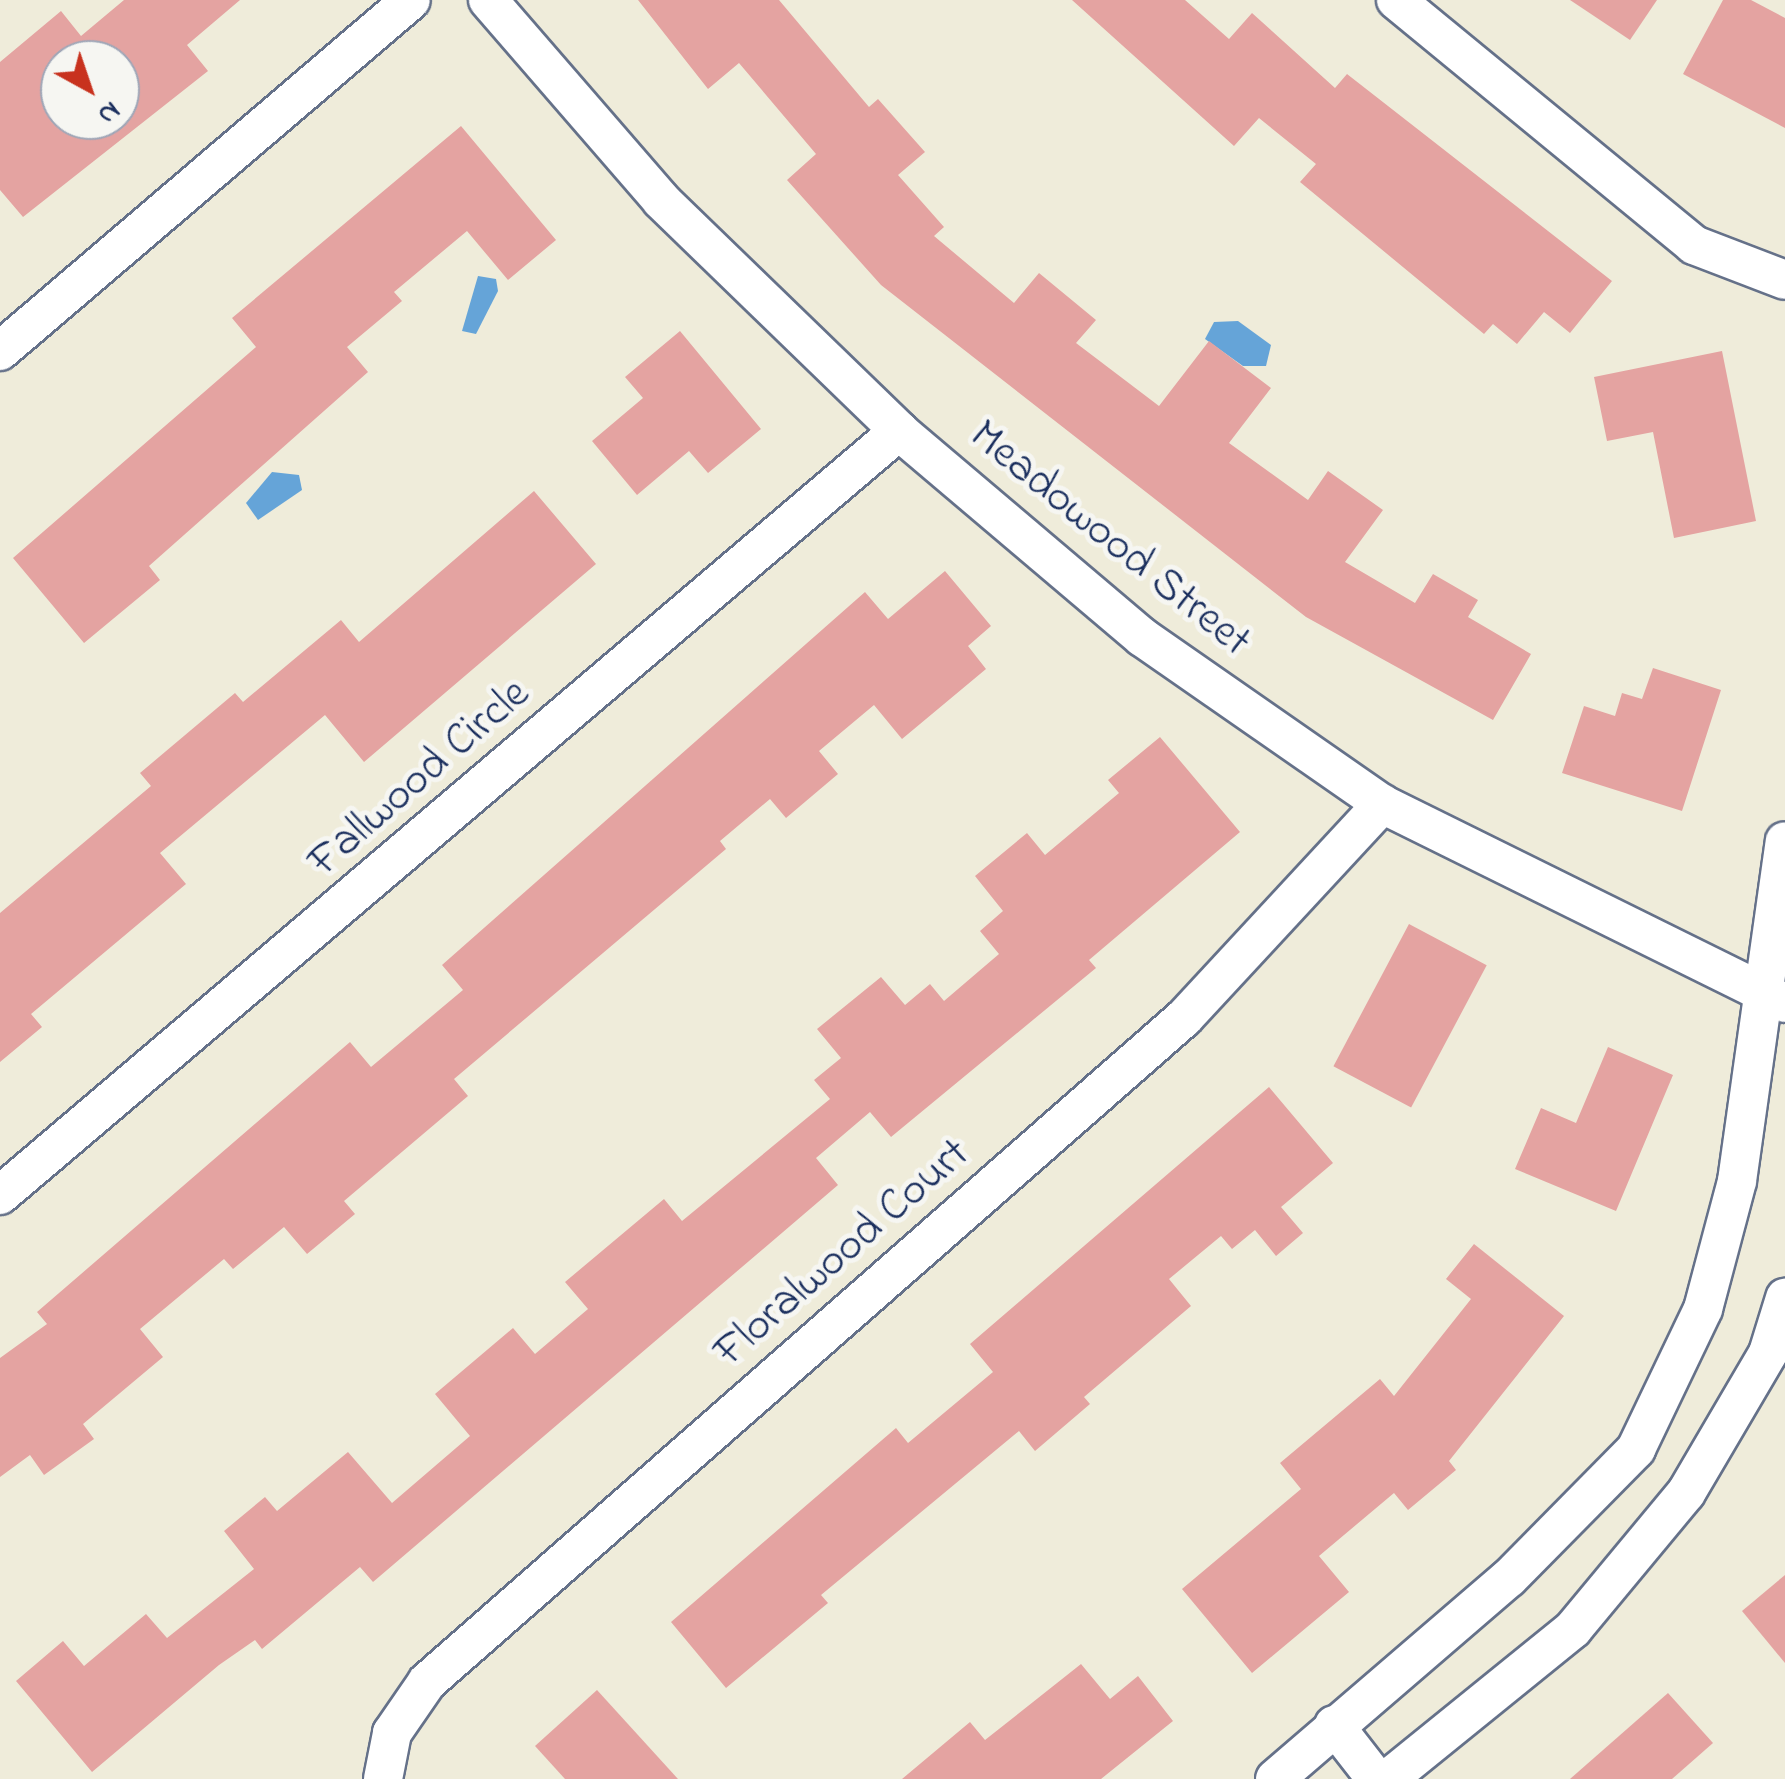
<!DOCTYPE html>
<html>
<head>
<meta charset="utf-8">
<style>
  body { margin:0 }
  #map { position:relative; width:1785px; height:1779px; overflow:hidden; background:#efecda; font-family:"Indie Flower",sans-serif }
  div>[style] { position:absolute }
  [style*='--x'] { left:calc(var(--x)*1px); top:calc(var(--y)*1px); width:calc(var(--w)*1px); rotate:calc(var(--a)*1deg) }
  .water>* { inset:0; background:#65a4d8 }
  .building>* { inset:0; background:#e4a3a1; transform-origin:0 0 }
  .roads { filter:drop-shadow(2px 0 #657189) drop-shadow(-2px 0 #657189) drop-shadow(0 2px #657189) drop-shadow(0 -2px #657189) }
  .street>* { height:38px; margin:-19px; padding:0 19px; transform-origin:19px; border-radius:19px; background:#fff }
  span { translate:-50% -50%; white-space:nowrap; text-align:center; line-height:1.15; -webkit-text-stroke:10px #f6f6f2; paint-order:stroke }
  .street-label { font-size:45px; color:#1b2f5e }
  .north { position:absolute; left:40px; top:40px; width:100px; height:100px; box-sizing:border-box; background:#f6f6f2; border:2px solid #9ea6b7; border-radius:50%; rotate:140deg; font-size:28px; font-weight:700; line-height:40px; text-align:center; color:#1b2f5e }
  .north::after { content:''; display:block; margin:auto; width:35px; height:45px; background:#c8321e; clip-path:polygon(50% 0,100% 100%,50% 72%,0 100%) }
</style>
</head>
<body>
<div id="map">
  <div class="water">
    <i style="clip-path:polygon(478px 276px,496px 279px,498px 291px,476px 334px,462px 331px)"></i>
    <i style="clip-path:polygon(1238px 321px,1271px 345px,1266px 366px,1243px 366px,1205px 339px,1214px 322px)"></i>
    <i style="clip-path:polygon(272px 472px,299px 475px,302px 490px,258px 520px,246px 503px)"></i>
  </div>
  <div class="building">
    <i style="clip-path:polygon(evenodd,124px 0,240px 0,187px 45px,208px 71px,23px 217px,0 190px,0 62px,61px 11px,81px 36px,124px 0,60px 60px,120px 60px,120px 120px,60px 120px,60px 60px)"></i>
    <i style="clip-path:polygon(638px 0,779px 0,869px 107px,878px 99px,925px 152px,898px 175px,944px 227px,934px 236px,1014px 303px,1039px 273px,1096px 320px,1076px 343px,1159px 406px,1209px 341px,1271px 388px,1229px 443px,1308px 500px,1328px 471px,1383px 510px,1345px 562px,1415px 603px,1433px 574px,1478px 600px,1468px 617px,1531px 654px,1493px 720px,1306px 617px,881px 285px,787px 180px,816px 154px,739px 63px,708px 89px)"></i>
    <i style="clip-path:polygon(1072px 0,1185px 0,1229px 39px,1252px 13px,1335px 88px,1347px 74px,1612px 281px,1570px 333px,1544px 312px,1517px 344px,1493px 324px,1484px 334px,1300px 182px,1316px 164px,1259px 118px,1234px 146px)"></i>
    <i style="clip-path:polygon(1570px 0,1657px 0,1630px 40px)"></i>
    <i style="clip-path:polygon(1723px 0,1751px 0,1785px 18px,1785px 128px,1683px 74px)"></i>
    <i style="clip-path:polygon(461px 126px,556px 240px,508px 280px,467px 231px,394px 292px,402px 301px,347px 347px,368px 372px,149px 566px,160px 580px,84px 643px,13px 558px,256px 347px,232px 318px)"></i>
    <i style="clip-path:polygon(680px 331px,761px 429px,708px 473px,689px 451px,637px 495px,592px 441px,643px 398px,625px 377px)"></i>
    <i style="clip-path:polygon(1722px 351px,1756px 521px,1674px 538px,1653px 432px,1607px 441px,1594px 377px)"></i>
    <i style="clip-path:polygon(534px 491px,596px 564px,364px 762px,325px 715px,160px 853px,186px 884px,31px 1014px,42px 1027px,0 1062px,0 913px,151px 786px,140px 773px,235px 693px,243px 702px,341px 620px,359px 642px)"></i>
    <i style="clip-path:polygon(945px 571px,991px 626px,968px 646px,986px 669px,902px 739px,874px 705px,819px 751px,838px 774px,786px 818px,770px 799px,720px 841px,726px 849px,454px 1079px,468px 1096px,344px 1201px,355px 1214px,307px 1254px,284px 1227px,233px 1269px,224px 1259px,140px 1329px,163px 1357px,83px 1424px,94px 1439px,44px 1475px,30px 1455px,0 1477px,0 1358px,47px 1324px,37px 1312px,350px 1042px,371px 1067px,463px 990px,442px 965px,865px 592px,888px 619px)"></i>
    <i style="clip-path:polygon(1653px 668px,1721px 690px,1682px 811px,1562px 773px,1584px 706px,1615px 716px,1622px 693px,1642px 699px)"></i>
    <i style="clip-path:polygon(1160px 737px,1240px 832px,1089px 960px,1096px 968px,891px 1137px,870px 1112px,816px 1158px,838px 1185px,373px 1582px,360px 1567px,262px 1649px,255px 1640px,219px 1665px,92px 1772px,16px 1681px,63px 1641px,84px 1666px,146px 1614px,167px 1638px,254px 1569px,224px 1531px,265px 1497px,277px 1511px,348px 1452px,392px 1503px,470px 1436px,435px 1394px,513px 1328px,535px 1354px,588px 1309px,565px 1282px,664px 1199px,682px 1221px,830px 1099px,814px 1080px,841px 1058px,817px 1029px,881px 977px,905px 1005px,930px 984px,944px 1001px,999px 954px,980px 931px,1003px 911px,975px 876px,1027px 833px,1045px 855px,1119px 793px,1108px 780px)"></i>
    <i style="left:1409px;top:924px;width:88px;height:161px;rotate:28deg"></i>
    <i style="clip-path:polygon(1608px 1047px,1673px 1075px,1616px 1211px,1515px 1169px,1541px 1108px,1576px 1123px)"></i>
    <i style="clip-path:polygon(1269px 1087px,1333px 1163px,1281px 1207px,1303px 1233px,1276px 1256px,1255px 1230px,1232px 1249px,1221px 1236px,1169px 1279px,1191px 1306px,1084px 1397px,1090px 1404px,1035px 1451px,1019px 1431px,821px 1595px,828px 1603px,726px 1688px,671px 1622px,896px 1428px,908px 1443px,993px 1372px,970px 1344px)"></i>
    <i style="clip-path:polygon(1474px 1244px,1564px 1316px,1449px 1461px,1456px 1470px,1408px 1510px,1394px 1493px,1319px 1556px,1349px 1592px,1252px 1673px,1182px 1589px,1301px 1489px,1280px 1463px,1380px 1379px,1394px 1396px,1471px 1299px,1446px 1279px)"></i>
    <i style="clip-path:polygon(1785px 1575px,1785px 1663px,1742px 1611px)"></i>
    <i style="clip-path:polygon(1081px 1664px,1110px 1699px,1138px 1676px,1173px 1721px,1101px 1779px,902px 1779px,970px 1722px,985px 1740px)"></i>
    <i style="clip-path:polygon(597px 1690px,678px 1779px,565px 1779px,535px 1746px)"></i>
    <i style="clip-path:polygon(1668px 1693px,1713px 1743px,1672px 1779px,1570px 1779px)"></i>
  </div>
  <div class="roads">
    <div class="street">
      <i style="--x:488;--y:0;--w:264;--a:49.1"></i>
      <i style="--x:661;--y:200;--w:332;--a:44.1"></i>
      <i style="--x:899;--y:431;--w:319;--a:40.3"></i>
      <i style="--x:1142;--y:637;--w:292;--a:34.8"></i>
      <i style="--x:1382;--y:804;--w:449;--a:26.3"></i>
      <i style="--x:1396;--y:0;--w:386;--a:39.4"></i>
      <i style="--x:1694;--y:245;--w:97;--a:21"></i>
      <i style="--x:0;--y:351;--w:540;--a:-40.5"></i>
      <i style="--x:0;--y:1195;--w:1180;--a:-40.36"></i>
      <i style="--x:1334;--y:1725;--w:68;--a:52.1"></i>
      <i style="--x:383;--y:1779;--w:47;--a:-78.9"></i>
      <i style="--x:392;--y:1733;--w:62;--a:-55.5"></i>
      <i style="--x:427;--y:1682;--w:1007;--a:-41.26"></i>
      <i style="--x:1184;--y:1018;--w:292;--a:-47.2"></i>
      <i style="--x:1275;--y:1779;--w:308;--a:-40.7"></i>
      <i style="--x:1509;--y:1578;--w:181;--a:-45.4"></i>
      <i style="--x:1636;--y:1449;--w:155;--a:-64.4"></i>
      <i style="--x:1703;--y:1309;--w:132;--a:-75.1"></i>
      <i style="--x:1737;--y:1181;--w:343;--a:-82"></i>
      <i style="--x:1388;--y:1779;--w:238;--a:-39"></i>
      <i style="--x:1573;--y:1629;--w:177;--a:-50.3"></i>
      <i style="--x:1686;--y:1493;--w:162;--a:-59.6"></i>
      <i style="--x:1768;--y:1353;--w:58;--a:-72.8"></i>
    </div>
  </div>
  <div class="street-label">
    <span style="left:1109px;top:540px;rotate:39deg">Meadowood Street</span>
    <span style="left:420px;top:779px;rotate:-41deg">Fallwood Circle</span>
    <span style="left:843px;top:1254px;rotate:-41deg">Floralwood Court</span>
  </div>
  <div class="north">N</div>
</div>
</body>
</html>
